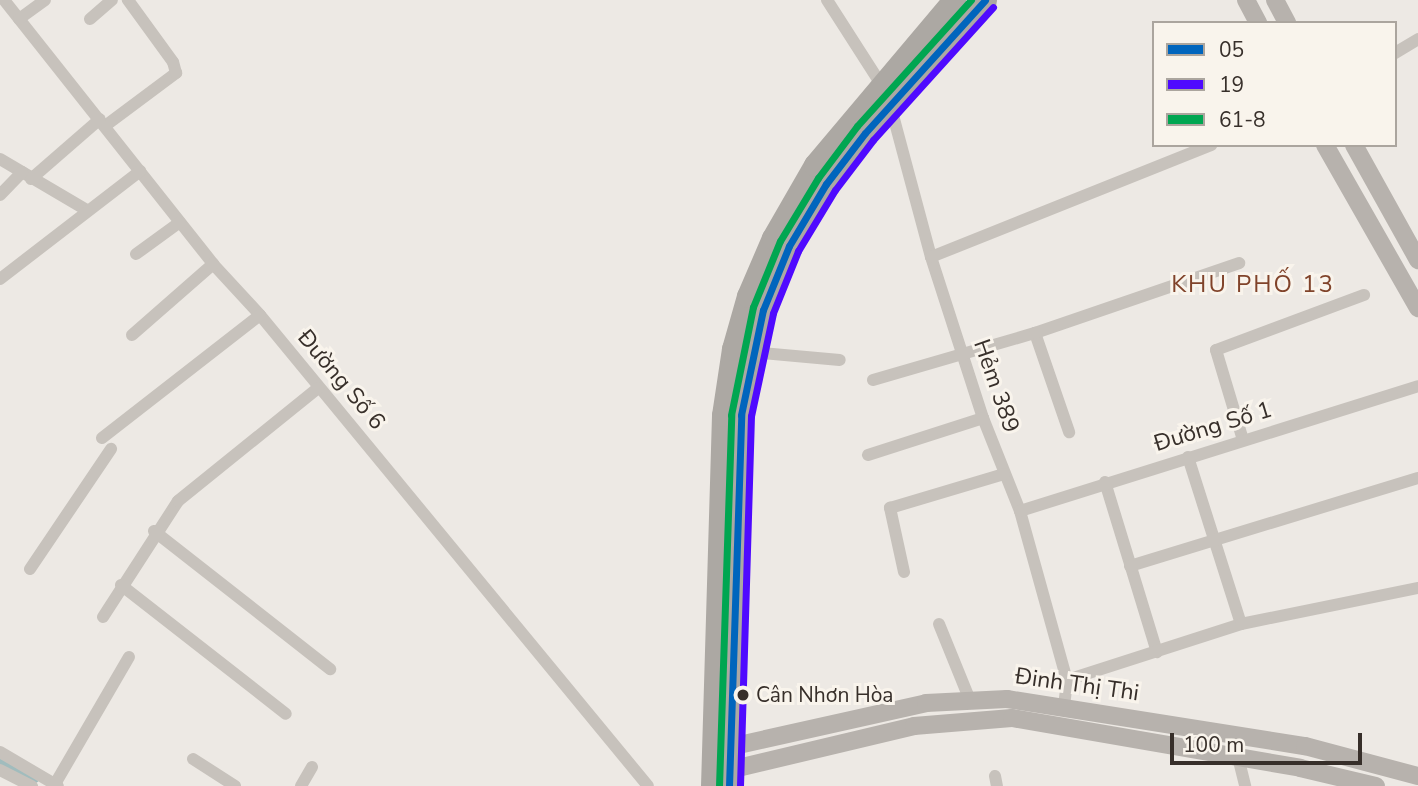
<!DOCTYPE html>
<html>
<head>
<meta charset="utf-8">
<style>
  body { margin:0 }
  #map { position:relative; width:1418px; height:786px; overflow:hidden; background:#ede9e4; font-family:"Nunito Sans",sans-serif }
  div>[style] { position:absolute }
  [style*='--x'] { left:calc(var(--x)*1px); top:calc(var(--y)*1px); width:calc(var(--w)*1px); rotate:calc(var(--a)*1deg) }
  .canal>* { height:14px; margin:-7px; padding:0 7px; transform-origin:7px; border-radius:7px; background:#a1bcbd }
  .street>* { height:12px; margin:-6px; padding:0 6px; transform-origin:6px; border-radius:6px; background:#c7c2bc }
  .secondary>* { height:18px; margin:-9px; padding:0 9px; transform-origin:9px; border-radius:9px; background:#b7b2ad }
  .highway>* { height:23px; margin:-11.5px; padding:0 11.5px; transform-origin:11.5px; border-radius:11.5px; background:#aca8a3 }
  .bus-1>* { height:7px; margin:-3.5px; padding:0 3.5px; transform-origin:3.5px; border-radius:3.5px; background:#0065bd }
  .bus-2>* { height:7px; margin:-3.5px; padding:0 3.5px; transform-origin:3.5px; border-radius:3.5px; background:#4f0aff }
  .bus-3>* { height:7px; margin:-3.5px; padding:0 3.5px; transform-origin:3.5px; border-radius:3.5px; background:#00a651 }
  .dots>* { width:19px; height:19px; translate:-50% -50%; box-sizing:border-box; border:4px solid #f9f4ec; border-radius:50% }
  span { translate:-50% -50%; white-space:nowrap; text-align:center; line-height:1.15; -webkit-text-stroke:6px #f9f4ec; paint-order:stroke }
  .bus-label { font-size:21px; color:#372f2a }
  .left { translate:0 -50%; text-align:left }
  .street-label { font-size:23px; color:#372f2a }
  .neighbourhood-label { font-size:24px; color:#80432a; letter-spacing:2px }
  .legend { position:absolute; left:1152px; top:21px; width:245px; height:126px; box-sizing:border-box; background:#f9f4ec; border:2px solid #aba59e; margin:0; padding:9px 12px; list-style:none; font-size:21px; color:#372f2a }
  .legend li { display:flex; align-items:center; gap:14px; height:35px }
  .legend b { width:35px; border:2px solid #aba59e }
  .scale { position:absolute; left:1170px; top:733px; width:192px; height:32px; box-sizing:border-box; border:4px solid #372f2a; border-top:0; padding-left:9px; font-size:21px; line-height:24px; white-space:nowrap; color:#372f2a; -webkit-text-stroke:5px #f9f4ec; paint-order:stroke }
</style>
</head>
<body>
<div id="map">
  <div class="canal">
    <i style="--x:0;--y:760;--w:37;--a:27"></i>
  </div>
  <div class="street">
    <i style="--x:4;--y:0;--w:337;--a:51.6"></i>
    <i style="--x:213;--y:264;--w:69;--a:47.3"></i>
    <i style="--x:260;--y:315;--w:610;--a:50.52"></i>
    <i style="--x:827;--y:0;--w:100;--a:57.3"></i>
    <i style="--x:19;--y:19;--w:32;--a:-36"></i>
    <i style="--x:90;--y:19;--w:29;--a:-41"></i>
    <i style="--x:1395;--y:53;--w:27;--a:-31"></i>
    <i style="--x:890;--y:104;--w:158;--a:75"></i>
    <i style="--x:931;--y:257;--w:169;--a:72.1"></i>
    <i style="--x:983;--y:418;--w:100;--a:68.3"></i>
    <i style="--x:1020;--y:511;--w:175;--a:74.5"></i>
    <i style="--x:105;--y:126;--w:89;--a:-36.7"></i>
    <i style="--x:176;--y:73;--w:11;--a:-105"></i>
    <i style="--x:173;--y:62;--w:77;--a:-126"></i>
    <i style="--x:0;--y:159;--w:99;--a:30.5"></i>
    <i style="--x:31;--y:179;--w:91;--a:-41"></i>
    <i style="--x:0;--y:195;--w:32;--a:-46"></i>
    <i style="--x:136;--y:254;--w:54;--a:-36"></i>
    <i style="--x:931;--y:257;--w:302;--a:-21.8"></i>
    <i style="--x:0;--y:279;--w:177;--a:-37.6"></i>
    <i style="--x:1035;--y:333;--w:105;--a:71"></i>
    <i style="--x:132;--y:335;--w:108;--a:-41.2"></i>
    <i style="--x:751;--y:352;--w:89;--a:5.1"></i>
    <i style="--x:873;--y:380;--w:169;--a:-16.2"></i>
    <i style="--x:1035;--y:333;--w:216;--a:-18.9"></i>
    <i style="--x:102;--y:438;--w:200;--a:-37.9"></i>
    <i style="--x:1243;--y:440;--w:94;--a:-106.7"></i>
    <i style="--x:1216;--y:350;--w:158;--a:-20.4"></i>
    <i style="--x:868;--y:455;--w:121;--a:-17.8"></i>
    <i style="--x:1188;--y:457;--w:175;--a:72.4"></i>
    <i style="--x:1105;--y:482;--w:178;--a:73"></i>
    <i style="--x:1020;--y:511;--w:417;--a:-17.4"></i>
    <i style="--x:154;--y:531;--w:224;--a:38.1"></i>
    <i style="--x:1130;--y:566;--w:301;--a:-17"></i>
    <i style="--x:30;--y:569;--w:145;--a:-56"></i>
    <i style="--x:904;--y:572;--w:66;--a:-102.3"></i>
    <i style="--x:890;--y:508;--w:119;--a:-16.6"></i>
    <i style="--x:121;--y:585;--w:209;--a:38"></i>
    <i style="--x:103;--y:617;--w:138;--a:-57.1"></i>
    <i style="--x:178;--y:501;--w:180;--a:-38.9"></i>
    <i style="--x:939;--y:624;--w:80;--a:67.9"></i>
    <i style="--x:1064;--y:706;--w:26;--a:-83"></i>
    <i style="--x:1067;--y:680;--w:183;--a:-17.8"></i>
    <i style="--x:1241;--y:624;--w:181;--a:-11.5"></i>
    <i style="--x:0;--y:752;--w:67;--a:30.4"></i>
    <i style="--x:1238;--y:757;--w:30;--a:76"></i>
    <i style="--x:193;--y:759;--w:50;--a:32.7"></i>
    <i style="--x:0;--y:770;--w:36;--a:27"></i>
    <i style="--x:995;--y:776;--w:10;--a:79"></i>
    <i style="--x:55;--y:784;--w:147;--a:-59.8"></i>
    <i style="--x:301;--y:786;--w:22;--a:-60"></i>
  </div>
  <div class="secondary">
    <i style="--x:1246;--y:0;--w:26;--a:62"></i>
    <i style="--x:1275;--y:0;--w:26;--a:62"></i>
    <i style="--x:1325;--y:145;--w:188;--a:60.3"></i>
    <i style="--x:1354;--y:145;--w:132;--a:60.9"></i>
    <i style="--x:721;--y:749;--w:210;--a:-12.6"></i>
    <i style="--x:926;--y:703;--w:81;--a:-2.8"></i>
    <i style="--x:1007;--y:699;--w:302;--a:9"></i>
    <i style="--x:1305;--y:746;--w:117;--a:14.9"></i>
    <i style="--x:717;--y:773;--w:203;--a:-13.4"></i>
    <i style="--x:914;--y:726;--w:98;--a:-4.7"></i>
    <i style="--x:1012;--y:718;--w:292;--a:9.8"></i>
    <i style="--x:1300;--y:768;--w:78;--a:13.3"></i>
  </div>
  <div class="highway">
    <i style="--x:712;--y:786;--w:371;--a:-88.3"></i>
    <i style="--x:723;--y:415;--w:67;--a:-81.4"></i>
    <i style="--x:733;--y:349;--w:55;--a:-74.2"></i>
    <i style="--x:748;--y:296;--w:63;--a:-66.7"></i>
    <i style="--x:773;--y:238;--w:84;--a:-60.1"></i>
    <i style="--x:815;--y:165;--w:216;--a:-49.9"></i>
    <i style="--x:729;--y:786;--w:371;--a:-88.1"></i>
    <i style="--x:741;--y:415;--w:107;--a:-78.2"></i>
    <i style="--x:763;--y:310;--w:69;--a:-67.9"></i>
    <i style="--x:789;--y:246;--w:72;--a:-59.2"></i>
    <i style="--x:826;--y:184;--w:64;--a:-52.6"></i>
    <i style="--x:865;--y:133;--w:179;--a:-47.9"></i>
  </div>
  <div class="bus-1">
    <i style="--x:729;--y:786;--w:371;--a:-88.1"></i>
    <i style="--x:741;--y:415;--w:107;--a:-78.2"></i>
    <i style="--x:763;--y:310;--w:69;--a:-67.9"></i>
    <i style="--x:789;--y:246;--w:72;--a:-59.2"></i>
    <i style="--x:826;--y:184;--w:64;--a:-52.6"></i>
    <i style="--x:865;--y:133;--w:179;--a:-47.9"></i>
  </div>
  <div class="bus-2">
    <i style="--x:740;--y:786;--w:370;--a:-88.3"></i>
    <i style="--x:751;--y:416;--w:105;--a:-77.9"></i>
    <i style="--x:773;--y:313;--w:67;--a:-68"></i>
    <i style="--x:798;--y:251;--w:71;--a:-58.8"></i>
    <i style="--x:835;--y:190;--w:63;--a:-52.8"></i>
    <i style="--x:873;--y:140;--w:179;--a:-47.9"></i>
  </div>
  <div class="bus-3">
    <i style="--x:719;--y:786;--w:371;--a:-88.1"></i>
    <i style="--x:731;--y:415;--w:110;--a:-78.5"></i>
    <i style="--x:753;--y:307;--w:71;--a:-67.8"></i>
    <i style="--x:780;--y:241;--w:74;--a:-58.9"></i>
    <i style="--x:818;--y:178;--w:65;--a:-53.1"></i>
    <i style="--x:857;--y:126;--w:170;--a:-47.9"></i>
  </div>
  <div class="dots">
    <i style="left:743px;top:695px;background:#372f2a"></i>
  </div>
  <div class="bus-label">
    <span class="left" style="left:756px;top:695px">Cân Nhơn Hòa</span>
  </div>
  <div class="street-label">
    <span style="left:341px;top:380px;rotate:50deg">Đường Số 6</span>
    <span style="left:996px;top:386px;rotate:71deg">Hẻm 389</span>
    <span style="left:1213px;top:427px;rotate:-17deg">Đường Số 1</span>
    <span style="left:1077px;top:685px;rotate:8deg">Đinh Thị Thi</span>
  </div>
  <div class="neighbourhood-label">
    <span style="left:1253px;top:285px">KHU PHỐ 13</span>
  </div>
  <ul class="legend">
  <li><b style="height:9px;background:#0065bd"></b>05</li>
  <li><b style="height:9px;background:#4f0aff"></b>19</li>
  <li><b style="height:9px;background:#00a651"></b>61-8</li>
  </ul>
  <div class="scale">100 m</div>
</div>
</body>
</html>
